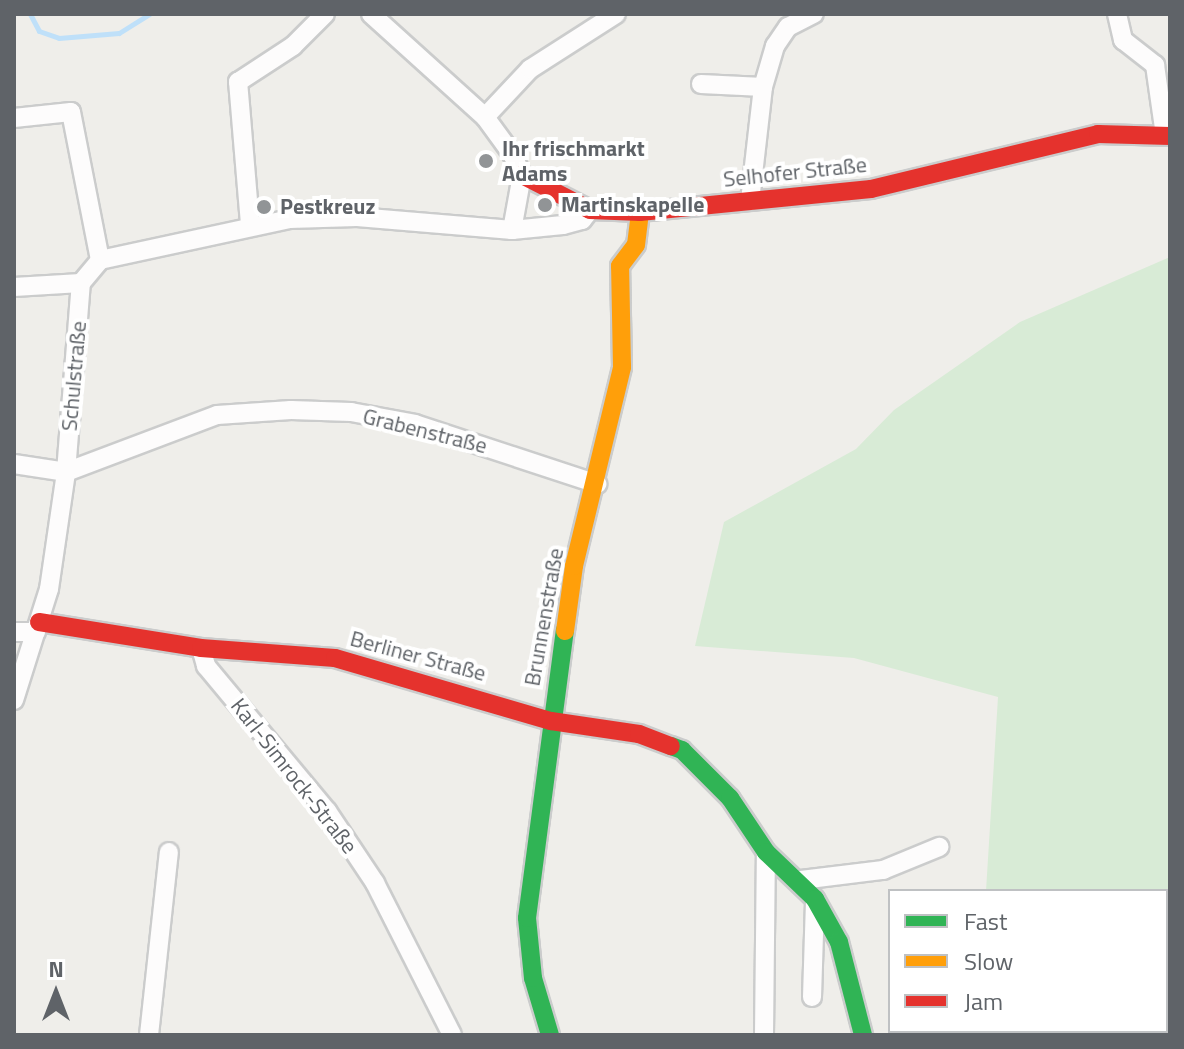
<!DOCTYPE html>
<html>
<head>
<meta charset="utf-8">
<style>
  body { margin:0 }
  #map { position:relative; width:1184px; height:1049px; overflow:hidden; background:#efeeea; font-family:"Titillium Web",sans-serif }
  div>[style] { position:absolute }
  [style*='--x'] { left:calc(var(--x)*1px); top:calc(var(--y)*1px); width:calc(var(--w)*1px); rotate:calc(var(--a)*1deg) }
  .green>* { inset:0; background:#d8ebd6 }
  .stream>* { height:5px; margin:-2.5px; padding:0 2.5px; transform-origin:2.5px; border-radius:2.5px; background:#bfe0f9 }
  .roads { filter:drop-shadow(2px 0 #cbcccc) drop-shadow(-2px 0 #cbcccc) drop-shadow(0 2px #cbcccc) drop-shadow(0 -2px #cbcccc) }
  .street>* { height:18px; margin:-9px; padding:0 9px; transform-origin:9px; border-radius:9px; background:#fdfcfc }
  .fast>* { height:18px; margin:-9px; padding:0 9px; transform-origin:9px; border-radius:9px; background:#30b455 }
  .slow>* { height:18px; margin:-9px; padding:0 9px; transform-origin:9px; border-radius:9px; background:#ff9f0a }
  .jam>* { height:18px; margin:-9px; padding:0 9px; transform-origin:9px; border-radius:9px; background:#e5322d }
  .dots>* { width:22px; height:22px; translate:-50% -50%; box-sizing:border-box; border:4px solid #fff; border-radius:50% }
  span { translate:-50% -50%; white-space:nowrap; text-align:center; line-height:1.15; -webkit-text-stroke:8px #fff; paint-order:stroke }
  .poi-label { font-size:22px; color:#5f6368; font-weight:700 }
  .left { translate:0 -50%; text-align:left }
  .street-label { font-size:22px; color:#5f6368 }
  .frame { position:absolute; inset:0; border:16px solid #5f6368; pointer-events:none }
  .legend { position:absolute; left:888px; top:889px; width:280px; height:144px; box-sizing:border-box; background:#fff; border:2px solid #bfc1c3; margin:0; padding:10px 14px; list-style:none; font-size:24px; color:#5f6368 }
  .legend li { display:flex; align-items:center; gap:16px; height:40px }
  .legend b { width:40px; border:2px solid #bfc1c3 }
  .north { position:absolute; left:16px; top:953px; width:80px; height:80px; -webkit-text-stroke:6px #fff; paint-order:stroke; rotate:0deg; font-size:22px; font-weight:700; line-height:32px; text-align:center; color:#5f6368 }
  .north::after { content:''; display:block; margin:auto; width:28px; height:36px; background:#5f6368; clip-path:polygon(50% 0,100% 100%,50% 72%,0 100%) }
</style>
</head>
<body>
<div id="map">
  <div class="green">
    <i style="clip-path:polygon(1170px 257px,1170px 1035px,1140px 1035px,1166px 1031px,1166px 891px,986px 891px,998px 697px,854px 658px,695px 646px,724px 522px,856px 449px,894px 410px,1020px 322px)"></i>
  </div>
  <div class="stream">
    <i style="--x:30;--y:14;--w:19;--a:62"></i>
    <i style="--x:39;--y:31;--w:21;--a:19"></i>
    <i style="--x:59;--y:38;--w:60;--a:-4.8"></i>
    <i style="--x:119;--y:33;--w:36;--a:-32"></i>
  </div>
  <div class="roads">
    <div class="street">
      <i style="--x:371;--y:14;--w:154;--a:42.1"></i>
      <i style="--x:485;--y:117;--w:46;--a:53.9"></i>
      <i style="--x:512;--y:154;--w:23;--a:65"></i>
      <i style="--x:522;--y:175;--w:56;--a:100.3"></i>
      <i style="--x:1117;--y:14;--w:27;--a:77"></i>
      <i style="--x:1123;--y:40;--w:41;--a:38"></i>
      <i style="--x:1155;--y:65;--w:71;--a:81.9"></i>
      <i style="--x:701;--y:84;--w:62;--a:2.8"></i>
      <i style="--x:485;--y:117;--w:66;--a:-46.8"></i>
      <i style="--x:530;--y:69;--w:102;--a:-32.6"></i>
      <i style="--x:14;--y:118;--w:57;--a:-6"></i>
      <i style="--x:71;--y:112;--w:151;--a:78.9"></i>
      <i style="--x:750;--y:201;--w:115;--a:-83.5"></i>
      <i style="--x:763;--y:87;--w:43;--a:-73.7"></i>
      <i style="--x:775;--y:46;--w:23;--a:-56"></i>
      <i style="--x:788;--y:27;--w:29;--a:-27"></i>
      <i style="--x:250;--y:224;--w:143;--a:-94.8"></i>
      <i style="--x:238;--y:82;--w:66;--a:-33.2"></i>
      <i style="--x:293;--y:46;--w:45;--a:-45"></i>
      <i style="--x:100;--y:260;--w:193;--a:-12.2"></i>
      <i style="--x:289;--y:219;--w:68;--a:-1.7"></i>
      <i style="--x:357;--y:217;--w:156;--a:4.8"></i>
      <i style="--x:512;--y:230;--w:51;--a:-5.6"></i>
      <i style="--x:563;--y:225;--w:20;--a:-15"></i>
      <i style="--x:582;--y:220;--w:13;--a:-51"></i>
      <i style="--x:14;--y:287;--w:67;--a:-3.4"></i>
      <i style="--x:14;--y:464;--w:53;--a:8.7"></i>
      <i style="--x:66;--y:472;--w:161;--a:-20.7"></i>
      <i style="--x:217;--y:415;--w:74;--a:-3.9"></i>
      <i style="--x:291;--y:410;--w:60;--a:1.9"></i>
      <i style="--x:351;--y:412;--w:65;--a:10.6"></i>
      <i style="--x:415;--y:424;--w:192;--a:18.2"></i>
      <i style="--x:14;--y:632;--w:22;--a:0"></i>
      <i style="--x:201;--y:648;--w:19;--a:74"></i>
      <i style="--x:206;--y:666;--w:189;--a:50.2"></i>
      <i style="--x:327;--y:811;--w:87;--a:56.3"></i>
      <i style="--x:375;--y:883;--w:170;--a:63.1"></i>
      <i style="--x:14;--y:700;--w:116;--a:-72.5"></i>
      <i style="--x:49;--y:589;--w:118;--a:-81.7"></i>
      <i style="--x:66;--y:472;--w:190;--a:-85.5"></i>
      <i style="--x:81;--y:283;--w:30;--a:-50"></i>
      <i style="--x:801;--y:880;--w:83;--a:-7"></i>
      <i style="--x:883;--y:870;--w:61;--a:-22.3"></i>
      <i style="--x:812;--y:997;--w:95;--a:-88.2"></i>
      <i style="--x:149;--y:1035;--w:184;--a:-83.8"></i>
      <i style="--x:764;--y:1035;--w:183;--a:-89.4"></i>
      <i style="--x:1058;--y:1035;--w:4;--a:-90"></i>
    </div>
    <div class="fast">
      <i style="--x:671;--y:746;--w:12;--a:20"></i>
      <i style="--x:682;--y:750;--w:68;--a:45"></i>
      <i style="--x:730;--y:798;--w:65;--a:56.3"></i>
      <i style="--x:766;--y:852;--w:68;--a:43.8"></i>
      <i style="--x:815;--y:899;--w:49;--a:60.8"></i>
      <i style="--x:839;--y:942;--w:96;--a:75.5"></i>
      <i style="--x:550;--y:1035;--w:59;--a:-106.6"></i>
      <i style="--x:533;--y:978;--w:60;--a:-95.7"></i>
      <i style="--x:527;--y:918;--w:290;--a:-82.5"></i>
    </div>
    <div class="slow">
      <i style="--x:565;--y:631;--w:66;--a:-82.1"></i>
      <i style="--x:574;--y:566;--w:205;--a:-76.4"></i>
      <i style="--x:622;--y:367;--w:101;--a:-91.1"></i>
      <i style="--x:620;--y:266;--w:26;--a:-53"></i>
      <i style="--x:636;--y:245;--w:33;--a:-83"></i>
    </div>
    <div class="jam">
      <i style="--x:522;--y:175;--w:76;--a:27.2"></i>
      <i style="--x:590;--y:210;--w:50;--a:2.3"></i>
      <i style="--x:640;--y:212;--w:232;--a:-5.7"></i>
      <i style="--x:871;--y:189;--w:234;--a:-13.6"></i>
      <i style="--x:1098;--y:134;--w:72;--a:1.6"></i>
      <i style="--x:39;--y:622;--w:164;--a:9.1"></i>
      <i style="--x:201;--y:648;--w:134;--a:4.3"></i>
      <i style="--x:335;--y:658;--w:225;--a:16.3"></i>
      <i style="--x:551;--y:721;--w:89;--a:8.4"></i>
      <i style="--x:639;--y:734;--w:34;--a:21"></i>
    </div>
  </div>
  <div class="dots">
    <i style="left:486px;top:161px;background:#919496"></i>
    <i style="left:545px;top:205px;background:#919496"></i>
    <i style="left:264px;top:207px;background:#919496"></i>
  </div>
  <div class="poi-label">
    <span class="left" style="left:502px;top:161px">Ihr frischmarkt<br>Adams</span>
    <span class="left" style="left:561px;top:205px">Martinskapelle</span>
    <span class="left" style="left:280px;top:207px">Pestkreuz</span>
  </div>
  <div class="street-label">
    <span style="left:795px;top:172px;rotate:-6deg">Selhofer Straße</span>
    <span style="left:74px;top:376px;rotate:-85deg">Schulstraße</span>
    <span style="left:425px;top:431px;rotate:14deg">Grabenstraße</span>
    <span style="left:544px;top:617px;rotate:-80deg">Brunnenstraße</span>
    <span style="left:418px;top:656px;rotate:15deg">Berliner Straße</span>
    <span style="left:294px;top:776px;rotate:52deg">Karl-Simrock-Straße</span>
  </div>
  <div class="frame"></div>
  <ul class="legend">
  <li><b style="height:10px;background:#30b455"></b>Fast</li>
  <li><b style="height:10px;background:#ff9f0a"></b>Slow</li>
  <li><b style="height:10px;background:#e5322d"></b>Jam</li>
  </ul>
  <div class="north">N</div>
</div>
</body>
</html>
